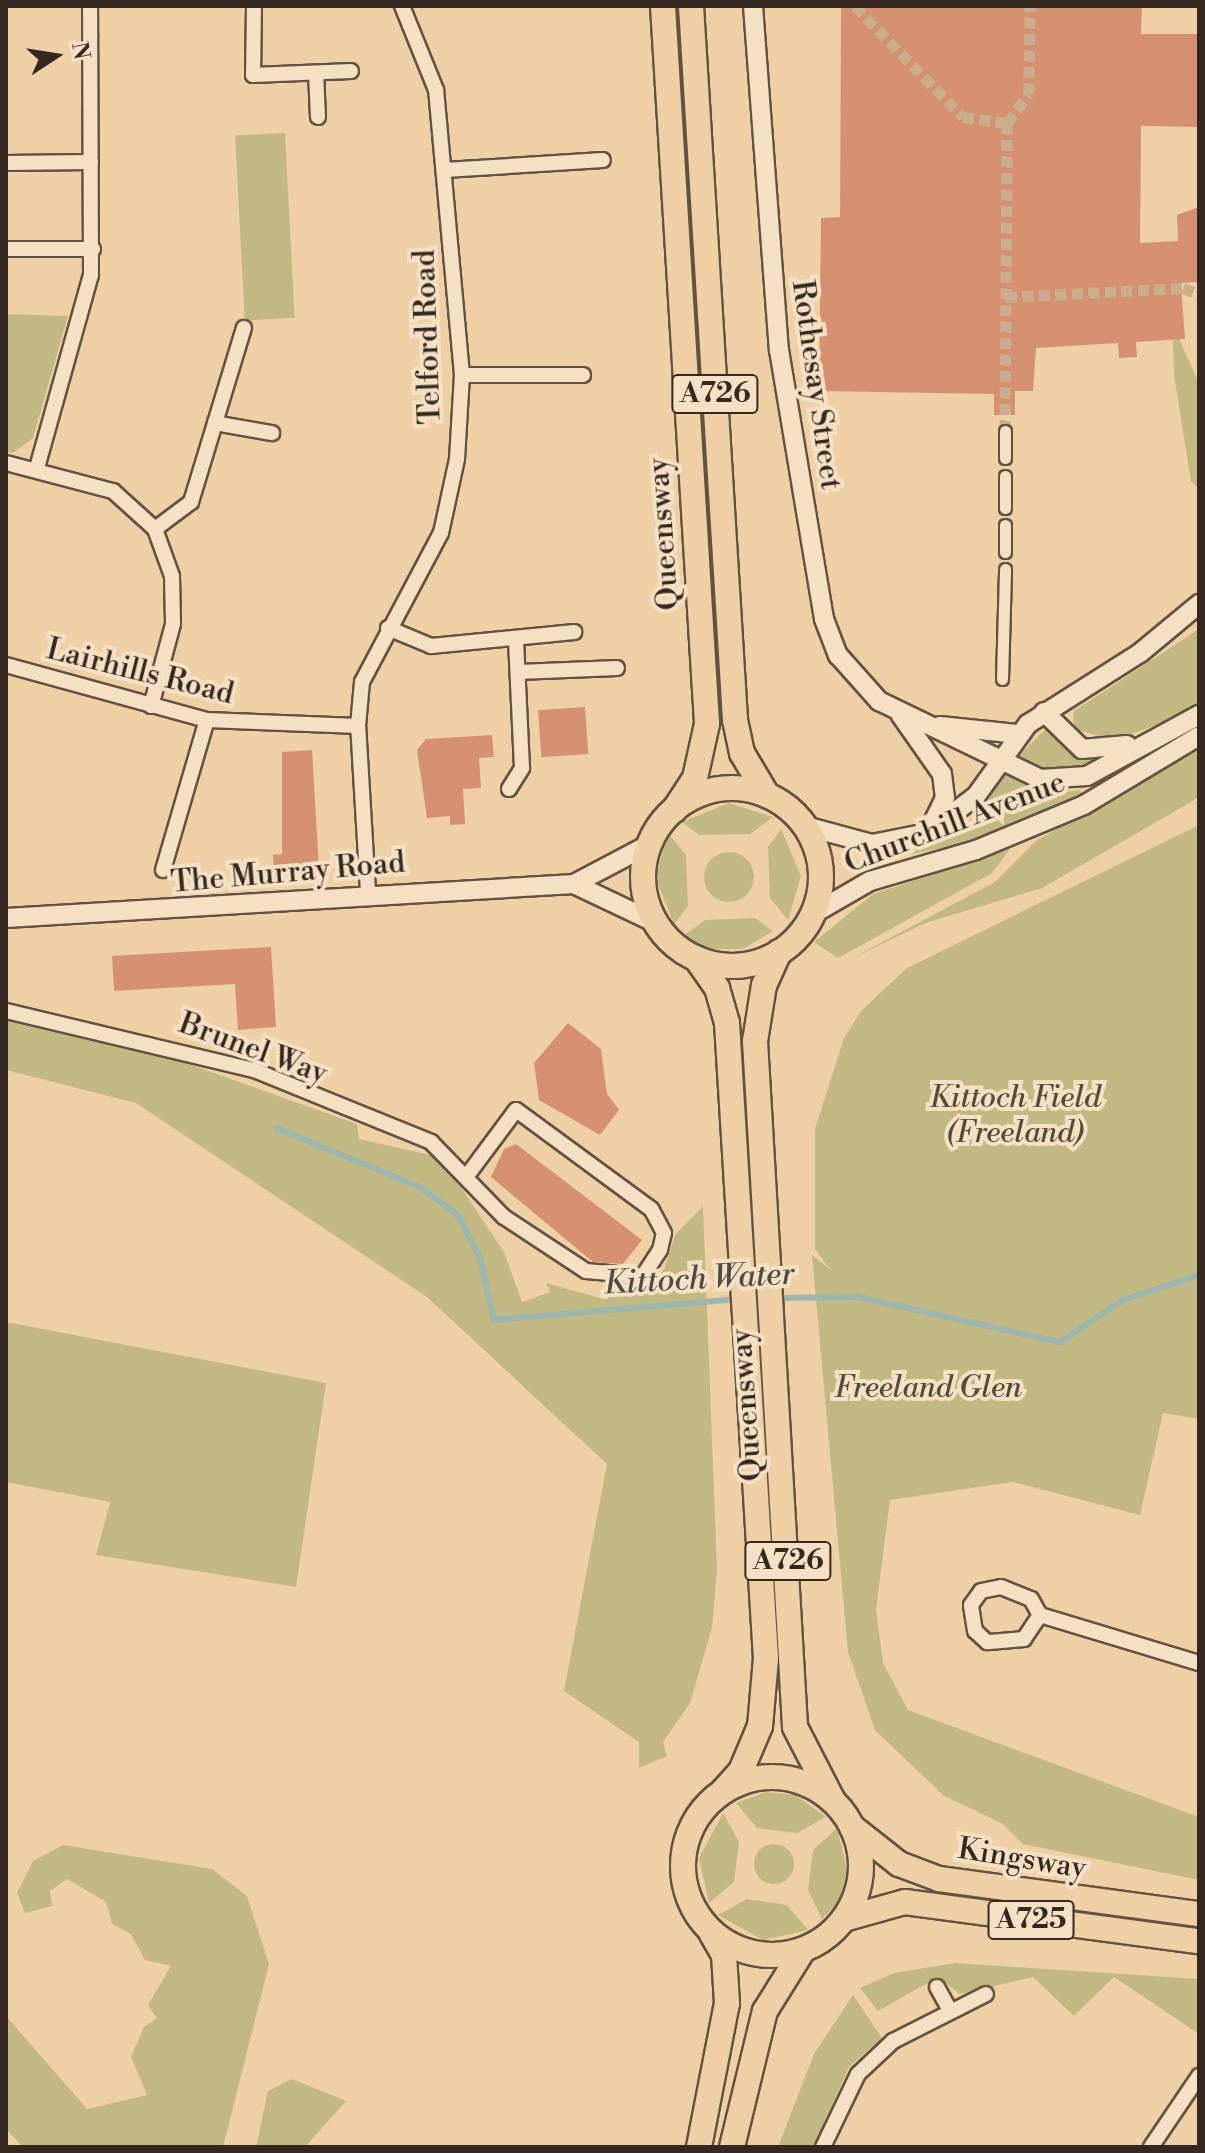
<!DOCTYPE html>
<html>
<head>
<meta charset="utf-8">
<style>
  body { margin:0 }
  #map { position:relative; width:1205px; height:2153px; overflow:hidden; background:#efd0a5; font-family:"Libre Bodoni",serif }
  div>[style] { position:absolute }
  [style*='--x'] { left:calc(var(--x)*1px); top:calc(var(--y)*1px); width:calc(var(--w)*1px); rotate:calc(var(--a)*1deg) }
  .green>* { inset:0; background:#c1b981; transform-origin:0 0 }
  .round { border-radius:50% }
  .stream>* { height:6px; margin:-3px; padding:0 3px; transform-origin:3px; border-radius:3px; background:#9bb6ae }
  .building>* { inset:0; background:#d4906f; transform-origin:0 0 }
  .pedestrian-tunnel>* { height:11px; margin-top:-5.5px; transform-origin:0; background:repeating-linear-gradient(90deg,#caae8b 0 11px,transparent 0 16.5px) }
  .roads { filter:drop-shadow(2px 0 #635242) drop-shadow(-2px 0 #635242) drop-shadow(0 2px #635242) drop-shadow(0 -2px #635242) }
  .pedestrian>* { height:11px; margin:-5.5px; padding:0 5.5px; transform-origin:5.5px; border-radius:5.5px; background:#f5e0c4 }
  .minor>* { height:14px; margin:-7px; padding:0 7px; transform-origin:7px; border-radius:7px; background:#f5e0c4 }
  .tertiary>* { height:18px; margin:-9px; padding:0 9px; transform-origin:9px; border-radius:9px; background:#f5e0c4 }
  .primary>* { height:24px; margin:-12px; padding:0 12px; transform-origin:12px; border-radius:12px; background:#efd0a5 }
  .trunk>* { height:24px; margin:-12px; padding:0 12px; transform-origin:12px; border-radius:12px; background:#efd0a5 }
  .trunk>.ring { margin:-12px; padding:0; box-sizing:content-box; background:none; border:24px solid #efd0a5; border-radius:50% }
  span { translate:-50% -50%; white-space:nowrap; text-align:center; line-height:1.15; -webkit-text-stroke:8px #f5e0c4; paint-order:stroke }
  .shield-label span { padding:2px 6px; background:#f5e0c4; border:2px solid; border-radius:6px; -webkit-text-stroke-width:0 }
  .shield-label { font-size:28px; color:#342821; font-weight:700 }
  .street-label { font-size:30px; color:#342821 }
  .park-label { font-size:30px; color:#574c39; font-style:italic }
  .water-label { font-size:32px; color:#4e4c44; font-style:italic }
  .frame { position:absolute; inset:0; border:8px solid #342821; pointer-events:none }
  .north { position:absolute; left:16px; top:16px; width:80px; height:80px; -webkit-text-stroke:6px #f5e0c4; paint-order:stroke; rotate:78deg; font-size:22px; font-weight:700; line-height:32px; text-align:center; color:#342821 }
  .north::after { content:''; display:block; margin:auto; width:28px; height:36px; background:#342821; clip-path:polygon(50% 0,100% 100%,50% 72%,0 100%) }
</style>
</head>
<body>
<div id="map">
  <div class="green">
    <i style="left:285px;top:133px;width:185px;height:50px;rotate:87deg"></i>
    <i style="clip-path:polygon(6px 314px,68px 316px,33px 438px,13px 453px,6px 452px)"></i>
    <i style="clip-path:polygon(1179px 339px,1199px 383px,1199px 489px,1191px 481px,1174px 375px,1173px 340px)"></i>
    <i style="clip-path:polygon(1199px 629px,1199px 709px,1115px 740px,1073px 729px,1074px 711px)"></i>
    <i style="clip-path:polygon(1049px 726px,1070px 750px,1111px 757px,1094px 768px,1041px 772px,1015px 759px)"></i>
    <i style="clip-path:polygon(1199px 750px,1199px 796px,1191px 802px,1042px 888px,925px 923px,847px 961px,995px 882px,1037px 840px)"></i>
    <i style="clip-path:polygon(1005px 772px,1059px 793px,1080px 790px,1084px 797px,971px 842px,892px 858px,930px 846px,980px 814px)"></i>
    <i style="clip-path:polygon(729px 803px,773px 817px,750px 834px,699px 835px,682px 822px)"></i>
    <i style="clip-path:polygon(1199px 825px,1199px 1419px,1163px 1413px,1140px 1515px,1013px 1482px,890px 1500px,876px 1609px,883px 1663px,908px 1710px,1199px 1817px,1199px 1880px,1023px 1844px,1003px 1824px,943px 1795px,875px 1730px,848px 1652px,812px 1255px,830px 1269px,815px 1249px,815px 1129px,844px 1038px,862px 1010px,907px 968px)"></i>
    <i style="clip-path:polygon(781px 829px,801px 876px,788px 920px,770px 898px,768px 847px)"></i>
    <i style="clip-path:polygon(668px 833px,686px 855px,688px 906px,674px 924px,655px 877px)"></i>
    <i style="clip-path:polygon(1010px 849px,992px 873px,838px 958px,814px 942px,873px 894px)"></i>
    <i class="round" style="left:704px;top:852px;width:50px;height:50px"></i>
    <i style="clip-path:polygon(755px 918px,773px 931px,743px 949px,710px 949px,682px 937px,705px 920px)"></i>
    <i style="clip-path:polygon(6px 1019px,150px 1050px,357px 1124px,359px 1139px,430px 1155px,446px 1165px,504px 1252px,522px 1302px,550px 1292px,546px 1283px,607px 1300px,612px 1287px,645px 1286px,664px 1270px,675px 1235px,703px 1206px,717px 1570px,712px 1628px,690px 1703px,663px 1742px,667px 1756px,639px 1768px,639px 1742px,564px 1691px,607px 1464px,427px 1297px,136px 1103px,6px 1070px)"></i>
    <i style="clip-path:polygon(6px 1322px,326px 1383px,296px 1587px,96px 1555px,110px 1502px,6px 1482px)"></i>
    <i style="clip-path:polygon(766px 1792px,795px 1795px,826px 1817px,797px 1833px,757px 1828px,736px 1803px)"></i>
    <i style="clip-path:polygon(723px 1813px,739px 1842px,734px 1882px,709px 1903px,699px 1858px)"></i>
    <i style="clip-path:polygon(837px 1828px,848px 1873px,839px 1901px,822px 1919px,808px 1890px,813px 1850px)"></i>
    <i class="round" style="left:754px;top:1844px;width:40px;height:40px"></i>
    <i style="clip-path:polygon(63px 1845px,212px 1869px,247px 1896px,269px 1964px,223px 2147px,23px 2147px,6px 2129px,6px 2016px,87px 2109px,147px 2095px,131px 2057px,144px 2027px,157px 2018px,148px 2005px,171px 1966px,145px 1960px,131px 1934px,112px 1924px,106px 1902px,67px 1879px,50px 1891px,52px 1906px,25px 1913px,17px 1893px,33px 1861px)"></i>
    <i style="clip-path:polygon(747px 1899px,787px 1905px,808px 1930px,763px 1940px,718px 1915px)"></i>
    <i style="clip-path:polygon(955px 1963px,1199px 1979px,1199px 2034px,1114px 1977px,1074px 2016px,1033px 1977px,960px 1994px,938px 1977px,878px 2011px,860px 1988px,894px 1973px)"></i>
    <i style="clip-path:polygon(853px 1995px,882px 2038px,849px 2067px,813px 2147px,778px 2147px,814px 2054px)"></i>
    <i style="clip-path:polygon(292px 2079px,346px 2101px,305px 2147px,256px 2147px,268px 2091px)"></i>
  </div>
  <div class="stream">
    <i style="--x:276;--y:1128;--w:156;--a:22.3"></i>
    <i style="--x:420;--y:1187;--w:47;--a:36.4"></i>
    <i style="--x:458;--y:1215;--w:48;--a:62.9"></i>
    <i style="--x:480;--y:1258;--w:64;--a:77.3"></i>
    <i style="--x:494;--y:1320;--w:245;--a:-4.9"></i>
    <i style="--x:778;--y:1298;--w:80;--a:-0.7"></i>
    <i style="--x:858;--y:1297;--w:207;--a:12.6"></i>
    <i style="--x:1060;--y:1342;--w:76;--a:-33.7"></i>
    <i style="--x:1123;--y:1300;--w:80;--a:-18.2"></i>
  </div>
  <div class="building">
    <i style="clip-path:polygon(841px 6px,1142px 6px,1141px 34px,1199px 34px,1199px 127px,1141px 126px,1140px 243px,1178px 241px,1177px 215px,1199px 207px,1199px 282px,1181px 283px,1185px 339px,1136px 342px,1137px 357px,1119px 358px,1118px 343px,1036px 348px,1033px 391px,1015px 391px,1015px 415px,994px 415px,994px 394px,819px 391px,821px 218px,840px 217px)"></i>
    <i style="left:585px;top:707px;width:47px;height:47px;rotate:86deg"></i>
    <i style="clip-path:polygon(492px 735px,494px 757px,479px 758px,481px 788px,463px 789px,465px 824px,450px 825px,450px 816px,427px 818px,417px 750px,426px 739px)"></i>
    <i style="clip-path:polygon(312px 750px,319px 868px,274px 871px,273px 855px,282px 854px,282px 752px)"></i>
    <i style="clip-path:polygon(271px 947px,276px 1027px,238px 1030px,235px 984px,114px 991px,112px 956px)"></i>
    <i style="clip-path:polygon(568px 1023px,601px 1049px,607px 1094px,619px 1110px,600px 1135px,539px 1100px,534px 1063px)"></i>
    <i style="clip-path:polygon(516px 1144px,642px 1240px,623px 1264px,593px 1262px,491px 1177px,504px 1149px)"></i>
  </div>
  <div class="pedestrian-tunnel">
    <i style="--x:855;--y:6;--w:155;--a:45.8"></i>
    <i style="--x:963;--y:117;--w:44;--a:7.8"></i>
    <i style="--x:1006;--y:297;--w:177;--a:-2.9"></i>
    <i style="--x:1183;--y:288;--w:17;--a:21"></i>
    <i style="--x:1005;--y:431;--w:308;--a:-89.6"></i>
    <i style="--x:1007;--y:123;--w:36;--a:-53"></i>
    <i style="--x:1029;--y:94;--w:88;--a:-89.3"></i>
  </div>
  <div class="roads">
    <div class="pedestrian">
      <i style="--x:1005;--y:431;--w:27;--a:90"></i>
      <i style="--x:1005;--y:476;--w:32;--a:90"></i>
      <i style="--x:1005;--y:552;--w:27;--a:-90"></i>
      <i style="--x:1002;--y:679;--w:110;--a:-88.4"></i>
    </div>
    <div class="minor">
      <i style="--x:254;--y:6;--w:69;--a:90.8"></i>
      <i style="--x:253;--y:75;--w:98;--a:-2.3"></i>
      <i style="--x:316;--y:73;--w:44;--a:87.4"></i>
      <i style="--x:6;--y:163;--w:85;--a:-0.7"></i>
      <i style="--x:445;--y:170;--w:158;--a:-3.6"></i>
      <i style="--x:6;--y:249;--w:87;--a:0"></i>
      <i style="--x:462;--y:375;--w:121;--a:0"></i>
      <i style="--x:215;--y:423;--w:58;--a:10"></i>
      <i style="--x:6;--y:463;--w:111;--a:14.7"></i>
      <i style="--x:113;--y:491;--w:57;--a:42.1"></i>
      <i style="--x:155;--y:529;--w:50;--a:70.1"></i>
      <i style="--x:172;--y:576;--w:48;--a:88.8"></i>
      <i style="--x:173;--y:624;--w:85;--a:105"></i>
      <i style="--x:37;--y:468;--w:200;--a:-74.4"></i>
      <i style="--x:91;--y:275;--w:269;--a:-90.2"></i>
      <i style="--x:155;--y:529;--w:45;--a:-36.9"></i>
      <i style="--x:191;--y:502;--w:182;--a:-73.1"></i>
      <i style="--x:388;--y:628;--w:47;--a:22.7"></i>
      <i style="--x:431;--y:646;--w:144;--a:-5.6"></i>
      <i style="--x:6;--y:665;--w:208;--a:15.3"></i>
      <i style="--x:207;--y:720;--w:151;--a:2.3"></i>
      <i style="--x:518;--y:672;--w:99;--a:-2.3"></i>
      <i style="--x:509;--y:789;--w:25;--a:-58"></i>
      <i style="--x:522;--y:768;--w:127;--a:-92.7"></i>
      <i style="--x:163;--y:870;--w:156;--a:-73.7"></i>
      <i style="--x:368;--y:892;--w:166;--a:-93.4"></i>
      <i style="--x:358;--y:726;--w:44;--a:-84.8"></i>
      <i style="--x:362;--y:682;--w:169;--a:-62.1"></i>
      <i style="--x:441;--y:533;--w:76;--a:-77.8"></i>
      <i style="--x:457;--y:459;--w:84;--a:-86.6"></i>
      <i style="--x:462;--y:375;--w:286;--a:-95.2"></i>
      <i style="--x:436;--y:90;--w:91;--a:-112"></i>
      <i style="--x:6;--y:1011;--w:255;--a:13.4"></i>
      <i style="--x:254;--y:1070;--w:191;--a:22.1"></i>
      <i style="--x:431;--y:1142;--w:105;--a:45.8"></i>
      <i style="--x:504;--y:1217;--w:98;--a:33.4"></i>
      <i style="--x:586;--y:1271;--w:57;--a:5"></i>
      <i style="--x:643;--y:1276;--w:31;--a:-57"></i>
      <i style="--x:660;--y:1250;--w:17;--a:-77"></i>
      <i style="--x:664;--y:1233;--w:27;--a:-118"></i>
      <i style="--x:651;--y:1209;--w:167;--a:-143.7"></i>
      <i style="--x:516;--y:1110;--w:79;--a:126.7"></i>
      <i style="--x:1040;--y:1615;--w:29;--a:124"></i>
      <i style="--x:1024;--y:1639;--w:37;--a:175"></i>
      <i style="--x:987;--y:1642;--w:16;--a:-137"></i>
      <i style="--x:975;--y:1631;--w:26;--a:-99"></i>
      <i style="--x:971;--y:1605;--w:17;--a:-54"></i>
      <i style="--x:981;--y:1591;--w:20;--a:-11"></i>
      <i style="--x:1001;--y:1587;--w:32;--a:22"></i>
      <i style="--x:1031;--y:1599;--w:18;--a:61"></i>
      <i style="--x:1040;--y:1615;--w:166;--a:16.8"></i>
      <i style="--x:937;--y:1987;--w:26;--a:61"></i>
      <i style="--x:823;--y:2147;--w:81;--a:-64.4"></i>
      <i style="--x:858;--y:2074;--w:48;--a:-43.3"></i>
      <i style="--x:893;--y:2041;--w:104;--a:-26.8"></i>
      <i style="--x:1151;--y:2147;--w:86;--a:-55.9"></i>
    </div>
    <div class="tertiary">
      <i style="--x:753;--y:6;--w:345;--a:85.7"></i>
      <i style="--x:779;--y:350;--w:273;--a:80.5"></i>
      <i style="--x:824;--y:619;--w:39;--a:69"></i>
      <i style="--x:838;--y:655;--w:62;--a:48.3"></i>
      <i style="--x:879;--y:701;--w:179;--a:25.8"></i>
      <i style="--x:1040;--y:779;--w:47;--a:-3.7"></i>
      <i style="--x:1087;--y:776;--w:128;--a:-28.6"></i>
      <i style="--x:1044;--y:712;--w:53;--a:44.2"></i>
      <i style="--x:1082;--y:749;--w:45;--a:-5.1"></i>
      <i style="--x:900;--y:714;--w:73;--a:55"></i>
      <i style="--x:942;--y:774;--w:24;--a:83"></i>
      <i style="--x:945;--y:798;--w:37;--a:116"></i>
      <i style="--x:940;--y:726;--w:77;--a:5.9"></i>
      <i style="--x:805;--y:826;--w:69;--a:15"></i>
      <i style="--x:872;--y:844;--w:56;--a:-11.3"></i>
      <i style="--x:927;--y:833;--w:61;--a:-37.1"></i>
      <i style="--x:976;--y:796;--w:89;--a:-54.2"></i>
      <i style="--x:1028;--y:724;--w:133;--a:-32.4"></i>
      <i style="--x:1140;--y:653;--w:77;--a:-39.7"></i>
      <i style="--x:574;--y:884;--w:91;--a:25.4"></i>
      <i style="--x:813;--y:914;--w:66;--a:-30.1"></i>
      <i style="--x:870;--y:881;--w:110;--a:-16.3"></i>
      <i style="--x:976;--y:850;--w:117;--a:-22.6"></i>
      <i style="--x:1084;--y:805;--w:134;--a:-31"></i>
      <i style="--x:6;--y:918;--w:569;--a:-3.43"></i>
      <i style="--x:574;--y:884;--w:86;--a:-27.8"></i>
    </div>
    <div class="primary">
      <i style="--x:699;--y:2147;--w:147;--a:-79"></i>
      <i style="--x:727;--y:2003;--w:48;--a:-93.6"></i>
      <i style="--x:724;--y:1955;--w:24;--a:-120"></i>
      <i style="--x:732;--y:2147;--w:140;--a:-76.4"></i>
      <i style="--x:765;--y:2011;--w:72;--a:-58.1"></i>
    </div>
    <div class="trunk">
      <i style="--x:663;--y:6;--w:719;--a:86.49"></i>
      <i style="--x:707;--y:724;--w:55;--a:102.5"></i>
      <i style="--x:695;--y:778;--w:38;--a:123"></i>
      <i style="--x:691;--y:6;--w:715;--a:86.47"></i>
      <i style="--x:735;--y:720;--w:34;--a:78"></i>
      <i style="--x:742;--y:753;--w:49;--a:59.2"></i>
      <i class="ring" style="left:643px;top:788px;width:154px;height:154px"></i>
      <i style="--x:779;--y:952;--w:36;--a:114"></i>
      <i style="--x:764;--y:985;--w:57;--a:99.1"></i>
      <i style="--x:755;--y:1041;--w:687;--a:86.66"></i>
      <i style="--x:795;--y:1727;--w:83;--a:62.8"></i>
      <i style="--x:696;--y:958;--w:37;--a:55"></i>
      <i style="--x:717;--y:988;--w:36;--a:74"></i>
      <i style="--x:727;--y:1023;--w:636;--a:86.49"></i>
      <i style="--x:766;--y:1658;--w:68;--a:95"></i>
      <i style="--x:760;--y:1726;--w:49;--a:112.9"></i>
      <i style="--x:741;--y:1771;--w:28;--a:132"></i>
      <i class="ring" style="left:683px;top:1777px;width:154px;height:154px"></i>
      <i style="--x:852;--y:1827;--w:60;--a:38.2"></i>
      <i style="--x:899;--y:1864;--w:43;--a:20.6"></i>
      <i style="--x:939;--y:1879;--w:262;--a:7.7"></i>
      <i style="--x:844;--y:1919;--w:63;--a:-15.6"></i>
      <i style="--x:905;--y:1902;--w:297;--a:7.6"></i>
    </div>
  </div>
  <div class="shield-label">
    <span style="left:715px;top:394px">A726</span>
    <span style="left:788px;top:1561px">A726</span>
    <span style="left:1031px;top:1920px">A725</span>
  </div>
  <div class="street-label">
    <span style="left:428px;top:337px;rotate:-92deg">Telford Road</span>
    <span style="left:816px;top:385px;rotate:82deg">Rothesay Street</span>
    <span style="left:664px;top:534px;rotate:-94deg">Queensway</span>
    <span style="left:140px;top:672px;rotate:14deg">Lairhills Road</span>
    <span style="left:955px;top:823px;rotate:-21deg">Churchill Avenue</span>
    <span style="left:288px;top:873px;rotate:-5deg">The Murray Road</span>
    <span style="left:253px;top:1049px;rotate:20deg">Brunel Way</span>
    <span style="left:747px;top:1405px;rotate:-94deg">Queensway</span>
    <span style="left:1022px;top:1859px;rotate:9deg">Kingsway</span>
  </div>
  <div class="park-label">
    <span style="left:1015px;top:1115px">Kittoch Field<br>(Freeland)</span>
    <span style="left:928px;top:1388px">Freeland Glen</span>
  </div>
  <div class="water-label">
    <span style="left:699px;top:1279px;rotate:-3deg">Kittoch Water</span>
  </div>
  <div class="frame"></div>
  <div class="north">N</div>
</div>
</body>
</html>
